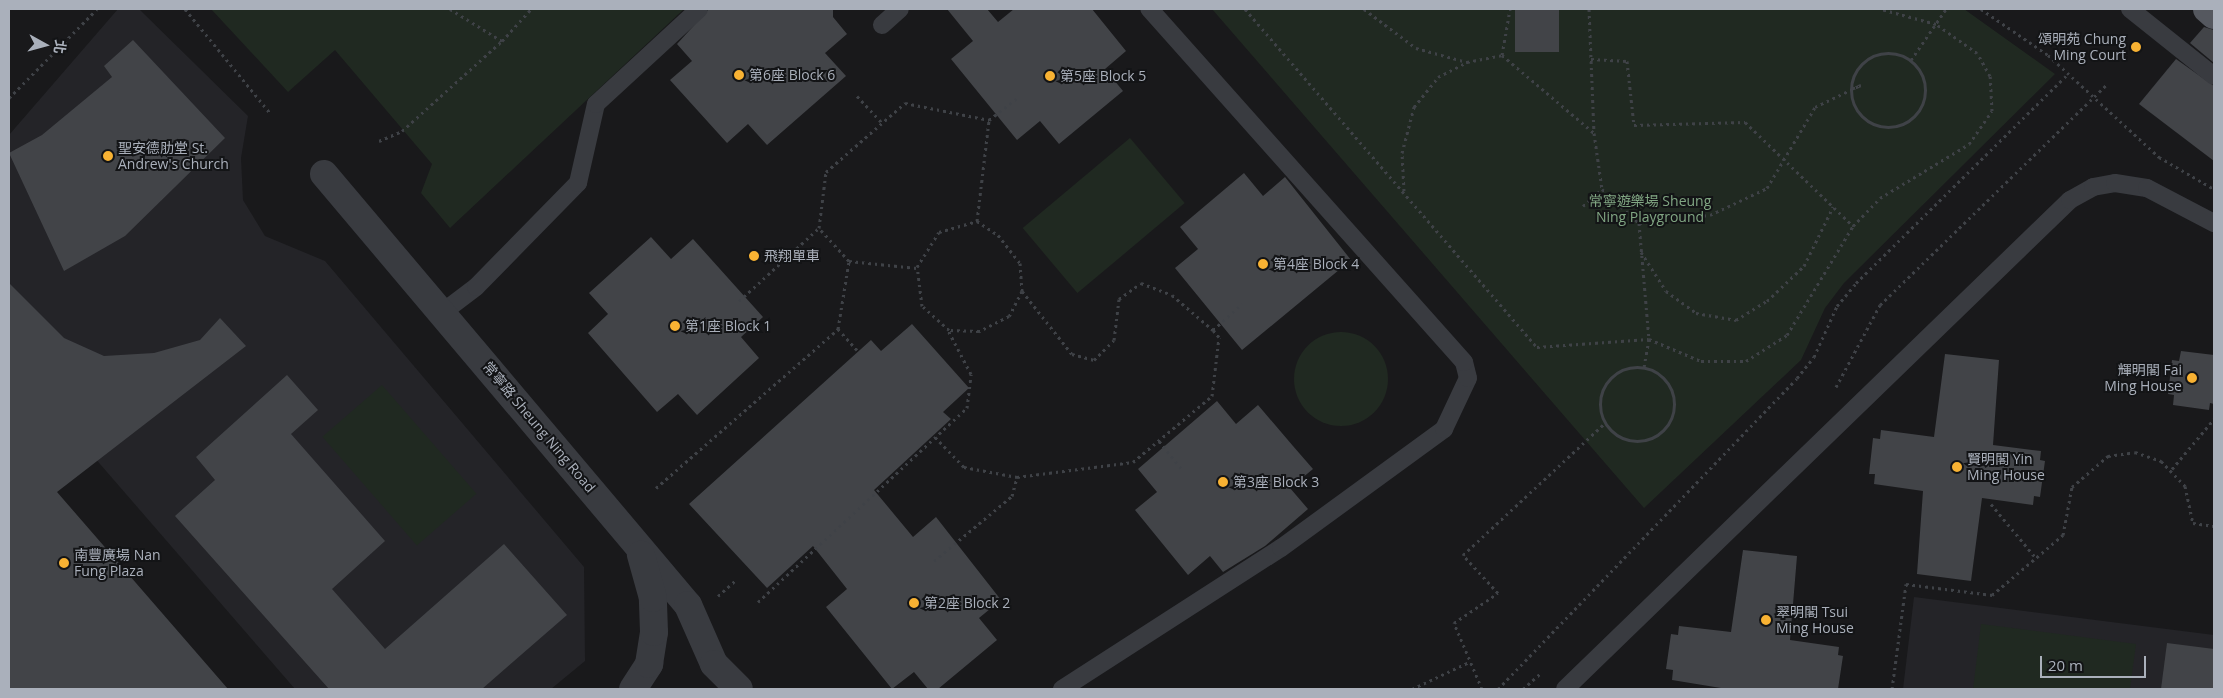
<!DOCTYPE html>
<html>
<head>
<meta charset="utf-8">
<style>
  body { margin:0 }
  #map { position:relative; width:2223px; height:698px; overflow:hidden; background:#19191b; font-family:"Open Sans","Noto Sans TC",sans-serif }
  div>[style] { position:absolute }
  [style*='--x'] { left:calc(var(--x)*1px); top:calc(var(--y)*1px); width:calc(var(--w)*1px); rotate:calc(var(--a)*1deg) }
  .built>* { inset:0; background:#242428 }
  .green>* { inset:0; background:#202921; transform-origin:0 0 }
  .round { border-radius:50% }
  .building>* { inset:0; background:#424448; transform-origin:0 0 }
  .path>* { height:3px; margin-top:-1.5px; transform-origin:0; background:repeating-linear-gradient(90deg,#3f4247 0 2.5px,transparent 0 6.5px) }
  .path>.ring { margin:-1.5px; padding:0; box-sizing:content-box; background:none; border:3px solid #3f4247; border-radius:50% }
  .service>* { height:18px; margin:-9px; padding:0 9px; transform-origin:9px; border-radius:9px; background:#393b40 }
  .minor>* { height:28px; margin:-14px; padding:0 14px; transform-origin:14px; border-radius:14px; background:#393b40 }
  .primary>* { height:28px; margin:-14px; padding:0 14px; transform-origin:14px; border-radius:14px; background:#55585f }
  .dots>* { width:14px; height:14px; translate:-50% -50%; box-sizing:border-box; border:2px solid #131416; border-radius:50% }
  span { translate:-50% -50%; white-space:nowrap; text-align:center; line-height:1.15; -webkit-text-stroke:4px #131416; paint-order:stroke }
  .poi-label { font-size:14px; color:#aab0bb }
  .right { translate:-100% -50%; text-align:right }
  .left { translate:0 -50%; text-align:left }
  .park-label { font-size:14px; color:#81a683 }
  .street-label { font-size:14px; color:#aab0bb }
  .frame { position:absolute; inset:0; border:10px solid #aab0bb; pointer-events:none }
  .north { position:absolute; left:20px; top:20px; width:50px; height:50px; -webkit-text-stroke:4px #131416; paint-order:stroke; rotate:97deg; font-size:14px; font-weight:700; line-height:20px; text-align:center; color:#aab0bb }
  .north::after { content:''; display:block; margin:auto; width:18px; height:22px; background:#aab0bb; clip-path:polygon(50% 0,100% 100%,50% 72%,0 100%) }
  .scale { position:absolute; left:2040px; top:656px; width:106px; height:22px; box-sizing:border-box; border:2px solid #aab0bb; border-top:0; padding-left:6px; font-size:15px; line-height:18px; white-space:nowrap; color:#aab0bb; -webkit-text-stroke:4px #131416; paint-order:stroke }
</style>
</head>
<body>
<div id="map">
  <div class="built">
    <i style="clip-path:polygon(118px 9px,139px 9px,248px 116px,241px 158px,243px 200px,265px 236px,325px 261px,584px 567px,585px 661px,551px 689px,295px 689px,9px 359px,9px 135px)"></i>
    <i style="clip-path:polygon(1914px 597px,2214px 635px,2214px 689px,1903px 689px)"></i>
  </div>
  <div class="green">
    <i style="clip-path:polygon(211px 9px,684px 9px,450px 228px,421px 193px,432px 164px,335px 50px,288px 92px)"></i>
    <i style="clip-path:polygon(1212px 9px,1964px 9px,2055px 74px,1844px 283px,1825px 308px,1801px 360px,1644px 508px)"></i>
    <i style="left:1130px;top:138px;width:85px;height:140px;rotate:50deg"></i>
    <i class="round" style="left:1294px;top:332px;width:94px;height:94px"></i>
    <i style="left:382px;top:385px;width:144px;height:79px;rotate:49deg"></i>
    <i style="clip-path:polygon(1981px 624px,2136px 644px,2130px 689px,1973px 689px)"></i>
  </div>
  <div class="building">
    <i style="clip-path:polygon(709px 9px,833px 9px,833px 17px,847px 34px,825px 53px,846px 76px,767px 145px,748px 124px,727px 143px,670px 80px,692px 61px,677px 44px)"></i>
    <i style="clip-path:polygon(947px 9px,987px 9px,998px 22px,1014px 9px,1092px 9px,1126px 51px,1105px 69px,1123px 91px,1059px 144px,1040px 121px,1017px 140px,951px 59px,973px 41px)"></i>
    <i style="left:1515px;top:9px;width:44px;height:43px"></i>
    <i style="clip-path:polygon(2204px 27px,2214px 30px,2214px 63px,2190px 43px)"></i>
    <i style="clip-path:polygon(133px 40px,225px 138px,125px 236px,64px 271px,9px 153px,42px 135px,112px 77px,104px 66px)"></i>
    <i style="clip-path:polygon(2176px 59px,2214px 86px,2214px 161px,2139px 104px)"></i>
    <i style="clip-path:polygon(1244px 173px,1263px 196px,1285px 177px,1351px 260px,1242px 350px,1175px 268px,1198px 249px,1180px 227px)"></i>
    <i style="clip-path:polygon(651px 237px,671px 259px,693px 239px,763px 317px,741px 337px,759px 358px,697px 415px,678px 394px,657px 412px,588px 333px,608px 314px,589px 293px)"></i>
    <i style="clip-path:polygon(9px 283px,64px 338px,104px 356px,154px 353px,200px 340px,220px 318px,246px 346px,57px 492px,228px 689px,9px 689px)"></i>
    <i style="clip-path:polygon(912px 324px,969px 388px,943px 412px,951px 419px,874px 490px,913px 537px,936px 517px,1001px 600px,979px 618px,997px 640px,938px 689px,928px 689px,914px 672px,892px 689px,826px 607px,847px 589px,813px 546px,767px 588px,689px 504px,871px 340px,881px 351px)"></i>
    <i style="clip-path:polygon(2181px 351px,2214px 355px,2214px 404px,2210px 403px,2209px 410px,2173px 405px,2174px 395px,2168px 394px,2172px 360px,2179px 361px)"></i>
    <i style="clip-path:polygon(1945px 354px,1999px 360px,1993px 445px,2041px 451px,2040px 460px,2045px 461px,2040px 497px,2034px 496px,2033px 505px,1982px 498px,1971px 581px,1917px 574px,1923px 491px,1874px 484px,1875px 474px,1869px 474px,1873px 438px,1880px 439px,1881px 430px,1934px 437px)"></i>
    <i style="clip-path:polygon(287px 375px,318px 410px,291px 434px,385px 541px,332px 589px,385px 649px,504px 544px,567px 615px,482px 689px,329px 689px,175px 516px,215px 480px,196px 457px)"></i>
    <i style="clip-path:polygon(1217px 401px,1236px 424px,1258px 405px,1293px 446px,1313px 469px,1290px 488px,1308px 509px,1265px 546px,1223px 572px,1210px 556px,1188px 575px,1135px 510px,1157px 492px,1138px 469px)"></i>
    <i style="clip-path:polygon(1743px 550px,1797px 556px,1790px 640px,1839px 647px,1838px 655px,1843px 656px,1838px 689px,1727px 689px,1672px 680px,1673px 670px,1666px 669px,1671px 634px,1678px 635px,1679px 626px,1731px 632px)"></i>
    <i style="clip-path:polygon(2167px 643px,2214px 649px,2214px 689px,2161px 689px)"></i>
  </div>
  <div class="path">
    <i style="--x:185;--y:9;--w:134;--a:50.7"></i>
    <i style="--x:450;--y:9;--w:61;--a:31.6"></i>
    <i style="--x:1245;--y:9;--w:447;--a:49.2"></i>
    <i style="--x:1537;--y:347;--w:112;--a:-4.1"></i>
    <i style="--x:1649;--y:339;--w:56;--a:22.9"></i>
    <i style="--x:1701;--y:361;--w:45;--a:0"></i>
    <i style="--x:1746;--y:361;--w:49;--a:-32.4"></i>
    <i style="--x:1787;--y:335;--w:127;--a:-58.8"></i>
    <i style="--x:1853;--y:226;--w:39;--a:-46"></i>
    <i style="--x:1880;--y:198;--w:104;--a:-31.2"></i>
    <i style="--x:1969;--y:144;--w:40;--a:-55.1"></i>
    <i style="--x:1992;--y:111;--w:35;--a:-93"></i>
    <i style="--x:1990;--y:76;--w:26;--a:-119"></i>
    <i style="--x:1977;--y:53;--w:50;--a:-144.7"></i>
    <i style="--x:1936;--y:24;--w:57;--a:-164.7"></i>
    <i style="--x:1364;--y:9;--w:65;--a:36.9"></i>
    <i style="--x:1416;--y:48;--w:53;--a:15.4"></i>
    <i style="--x:1467;--y:62;--w:36;--a:-11"></i>
    <i style="--x:1589;--y:9;--w:123;--a:87.7"></i>
    <i style="--x:1981;--y:9;--w:81;--a:34.5"></i>
    <i style="--x:2048;--y:55;--w:151;--a:42.6"></i>
    <i style="--x:2159;--y:157;--w:64;--a:30.2"></i>
    <i class="ring" style="left:1851px;top:53px;width:71px;height:71px"></i>
    <i style="--x:1502;--y:55;--w:121;--a:40.3"></i>
    <i style="--x:1594;--y:133;--w:57;--a:81.9"></i>
    <i style="--x:1602;--y:189;--w:50;--a:42.6"></i>
    <i style="--x:1639;--y:223;--w:71;--a:-6.4"></i>
    <i style="--x:1710;--y:215;--w:63;--a:-25.3"></i>
    <i style="--x:1767;--y:188;--w:94;--a:-59.3"></i>
    <i style="--x:1815;--y:107;--w:51;--a:-25.6"></i>
    <i style="--x:1861;--y:85;--w:11;--a:158"></i>
    <i style="--x:1502;--y:55;--w:47;--a:-80.1"></i>
    <i style="--x:1591;--y:59;--w:36;--a:3"></i>
    <i style="--x:1627;--y:61;--w:64;--a:83.8"></i>
    <i style="--x:1634;--y:125;--w:111;--a:-1.5"></i>
    <i style="--x:1745;--y:122;--w:150;--a:43.9"></i>
    <i style="--x:1911;--y:60;--w:62;--a:-55.5"></i>
    <i style="--x:857;--y:96;--w:37;--a:47"></i>
    <i style="--x:9;--y:98;--w:125;--a:-45.3"></i>
    <i style="--x:379;--y:141;--w:25;--a:-23"></i>
    <i style="--x:402;--y:131;--w:135;--a:-42"></i>
    <i style="--x:502;--y:41;--w:43;--a:-47.8"></i>
    <i style="--x:1404;--y:191;--w:38;--a:-93"></i>
    <i style="--x:1402;--y:153;--w:48;--a:-75.4"></i>
    <i style="--x:1414;--y:107;--w:38;--a:-51"></i>
    <i style="--x:1438;--y:77;--w:33;--a:-27"></i>
    <i style="--x:1583;--y:206;--w:25;--a:-42"></i>
    <i style="--x:977;--y:221;--w:102;--a:-83.2"></i>
    <i style="--x:1639;--y:223;--w:116;--a:85.1"></i>
    <i style="--x:1649;--y:339;--w:28;--a:100"></i>
    <i style="--x:1641;--y:252;--w:46;--a:57.3"></i>
    <i style="--x:1666;--y:291;--w:37;--a:36"></i>
    <i style="--x:1696;--y:313;--w:41;--a:9.9"></i>
    <i style="--x:1736;--y:320;--w:36;--a:-32"></i>
    <i style="--x:1767;--y:301;--w:51;--a:-43.4"></i>
    <i style="--x:1804;--y:266;--w:66;--a:-63.8"></i>
    <i style="--x:849;--y:261;--w:68;--a:5.9"></i>
    <i style="--x:1022;--y:291;--w:28;--a:117"></i>
    <i style="--x:1009;--y:316;--w:34;--a:153"></i>
    <i style="--x:979;--y:331;--w:30;--a:-178"></i>
    <i style="--x:949;--y:330;--w:36;--a:-138"></i>
    <i style="--x:922;--y:306;--w:39;--a:-97"></i>
    <i style="--x:917;--y:267;--w:41;--a:-57.8"></i>
    <i style="--x:939;--y:232;--w:40;--a:-16"></i>
    <i style="--x:977;--y:221;--w:25;--a:34"></i>
    <i style="--x:998;--y:235;--w:36;--a:52"></i>
    <i style="--x:1020;--y:263;--w:28;--a:86"></i>
    <i style="--x:1022;--y:291;--w:80;--a:51.6"></i>
    <i style="--x:1072;--y:354;--w:23;--a:15"></i>
    <i style="--x:1094;--y:360;--w:28;--a:-45"></i>
    <i style="--x:1114;--y:340;--w:41;--a:-83"></i>
    <i style="--x:1119;--y:299;--w:27;--a:-36"></i>
    <i style="--x:1141;--y:283;--w:33;--a:21"></i>
    <i style="--x:1172;--y:295;--w:54;--a:40.5"></i>
    <i style="--x:739;--y:301;--w:108;--a:-42.4"></i>
    <i style="--x:857;--y:350;--w:28;--a:-132"></i>
    <i style="--x:838;--y:329;--w:69;--a:-80.8"></i>
    <i style="--x:849;--y:261;--w:45;--a:-132.3"></i>
    <i style="--x:819;--y:228;--w:56;--a:-82.9"></i>
    <i style="--x:826;--y:172;--w:105;--a:-41.1"></i>
    <i style="--x:905;--y:103;--w:86;--a:11.4"></i>
    <i style="--x:989;--y:120;--w:37;--a:-38"></i>
    <i class="ring" style="left:1600px;top:367px;width:71px;height:71px"></i>
    <i style="--x:1836;--y:387;--w:93;--a:-61.8"></i>
    <i style="--x:1880;--y:305;--w:317;--a:-44.2"></i>
    <i style="--x:935;--y:437;--w:42;--a:46"></i>
    <i style="--x:964;--y:467;--w:54;--a:10.7"></i>
    <i style="--x:1017;--y:477;--w:117;--a:-7.4"></i>
    <i style="--x:1133;--y:462;--w:103;--a:-39.9"></i>
    <i style="--x:1212;--y:396;--w:59;--a:-83.2"></i>
    <i style="--x:1219;--y:337;--w:9;--a:-131"></i>
    <i style="--x:1213;--y:330;--w:39;--a:-42"></i>
    <i style="--x:1159;--y:441;--w:36;--a:51"></i>
    <i style="--x:2172;--y:469;--w:65;--a:-50"></i>
    <i style="--x:656;--y:488;--w:242;--a:-41.1"></i>
    <i style="--x:1991;--y:504;--w:70;--a:50.2"></i>
    <i style="--x:934;--y:561;--w:102;--a:-39.8"></i>
    <i style="--x:1012;--y:496;--w:20;--a:-75"></i>
    <i style="--x:718;--y:596;--w:25;--a:-42"></i>
    <i style="--x:758;--y:602;--w:285;--a:-42.9"></i>
    <i style="--x:967;--y:408;--w:34;--a:-83"></i>
    <i style="--x:971;--y:374;--w:50;--a:-117.6"></i>
    <i style="--x:1412;--y:689;--w:63;--a:-25.3"></i>
    <i style="--x:1482;--y:689;--w:72;--a:-113"></i>
    <i style="--x:1454;--y:623;--w:53;--a:-34.3"></i>
    <i style="--x:1498;--y:593;--w:52;--a:-132.6"></i>
    <i style="--x:1463;--y:555;--w:194;--a:-42.9"></i>
    <i style="--x:1498;--y:689;--w:431;--a:-46.1"></i>
    <i style="--x:1797;--y:378;--w:27;--a:-51"></i>
    <i style="--x:1814;--y:357;--w:56;--a:-65.7"></i>
    <i style="--x:1837;--y:306;--w:30;--a:-50"></i>
    <i style="--x:1856;--y:283;--w:298;--a:-44.6"></i>
    <i style="--x:1523;--y:689;--w:25;--a:-42"></i>
    <i style="--x:1892;--y:689;--w:106;--a:-82.4"></i>
    <i style="--x:1906;--y:584;--w:87;--a:7.3"></i>
    <i style="--x:1992;--y:595;--w:93;--a:-40.2"></i>
    <i style="--x:2063;--y:535;--w:49;--a:-79.4"></i>
    <i style="--x:2072;--y:487;--w:48;--a:-40.7"></i>
    <i style="--x:2108;--y:456;--w:27;--a:-8"></i>
    <i style="--x:2135;--y:452;--w:28;--a:19"></i>
    <i style="--x:2161;--y:461;--w:35;--a:46"></i>
    <i style="--x:2185;--y:486;--w:38;--a:78"></i>
    <i style="--x:2193;--y:523;--w:21;--a:8"></i>
  </div>
  <div class="service">
    <i style="--x:2130;--y:9;--w:107;--a:38.6"></i>
    <i style="--x:882;--y:25;--w:24;--a:-42"></i>
    <i style="--x:443;--y:312;--w:41;--a:-37.1"></i>
    <i style="--x:476;--y:287;--w:146;--a:-45.6"></i>
    <i style="--x:578;--y:183;--w:81;--a:-77.2"></i>
    <i style="--x:596;--y:104;--w:140;--a:-42.7"></i>
    <i style="--x:1062;--y:689;--w:260;--a:-32.8"></i>
    <i style="--x:1281;--y:548;--w:202;--a:-36.1"></i>
    <i style="--x:1444;--y:429;--w:56;--a:-64.8"></i>
    <i style="--x:1468;--y:378;--w:16;--a:-104"></i>
    <i style="--x:1464;--y:362;--w:473;--a:-131.7"></i>
    <i style="--x:1565;--y:689;--w:703;--a:-44.08"></i>
    <i style="--x:2070;--y:200;--w:26;--a:-29"></i>
    <i style="--x:2093;--y:187;--w:22;--a:-10"></i>
    <i style="--x:2115;--y:183;--w:32;--a:9"></i>
    <i style="--x:2147;--y:188;--w:76;--a:27.6"></i>
  </div>
  <div class="minor">
    <i style="--x:324;--y:174;--w:564;--a:49.82"></i>
    <i style="--x:688;--y:605;--w:64;--a:66.2"></i>
    <i style="--x:714;--y:664;--w:35;--a:45"></i>
    <i style="--x:633;--y:689;--w:30;--a:-57"></i>
    <i style="--x:649;--y:664;--w:32;--a:-81"></i>
    <i style="--x:654;--y:632;--w:34;--a:-92"></i>
    <i style="--x:653;--y:598;--w:45;--a:-105.6"></i>
  </div>
  <div class="primary">
    <i style="--x:2207;--y:9;--w:9;--a:41"></i>
  </div>
  <div class="dots">
    <i style="left:2136px;top:47px;background:#f8b233"></i>
    <i style="left:739px;top:75px;background:#f8b233"></i>
    <i style="left:1050px;top:76px;background:#f8b233"></i>
    <i style="left:108px;top:156px;background:#f8b233"></i>
    <i style="left:754px;top:256px;background:#f8b233"></i>
    <i style="left:1263px;top:264px;background:#f8b233"></i>
    <i style="left:675px;top:326px;background:#f8b233"></i>
    <i style="left:2192px;top:378px;background:#f8b233"></i>
    <i style="left:1957px;top:467px;background:#f8b233"></i>
    <i style="left:1223px;top:482px;background:#f8b233"></i>
    <i style="left:64px;top:563px;background:#f8b233"></i>
    <i style="left:914px;top:603px;background:#f8b233"></i>
    <i style="left:1766px;top:620px;background:#f8b233"></i>
  </div>
  <div class="poi-label">
    <span class="right" style="left:2126px;top:47px">頌明苑 Chung<br>Ming Court</span>
    <span class="left" style="left:749px;top:75px">第6座 Block 6</span>
    <span class="left" style="left:1060px;top:76px">第5座 Block 5</span>
    <span class="left" style="left:118px;top:156px">聖安德肋堂 St.<br>Andrew's Church</span>
    <span class="left" style="left:764px;top:256px">飛翔單車</span>
    <span class="left" style="left:1273px;top:264px">第4座 Block 4</span>
    <span class="left" style="left:685px;top:326px">第1座 Block 1</span>
    <span class="right" style="left:2182px;top:378px">輝明閣 Fai<br>Ming House</span>
    <span class="left" style="left:1967px;top:467px">賢明閣 Yin<br>Ming House</span>
    <span class="left" style="left:1233px;top:482px">第3座 Block 3</span>
    <span class="left" style="left:74px;top:563px">南豐廣場 Nan<br>Fung Plaza</span>
    <span class="left" style="left:924px;top:603px">第2座 Block 2</span>
    <span class="left" style="left:1776px;top:620px">翠明閣 Tsui<br>Ming House</span>
  </div>
  <div class="park-label">
    <span style="left:1650px;top:209px">常寧遊樂場 Sheung<br>Ning Playground</span>
  </div>
  <div class="street-label">
    <span style="left:539px;top:427px;rotate:50deg">常寧路 Sheung Ning Road</span>
  </div>
  <div class="frame"></div>
  <div class="north">北</div>
  <div class="scale">20 m</div>
</div>
</body>
</html>
